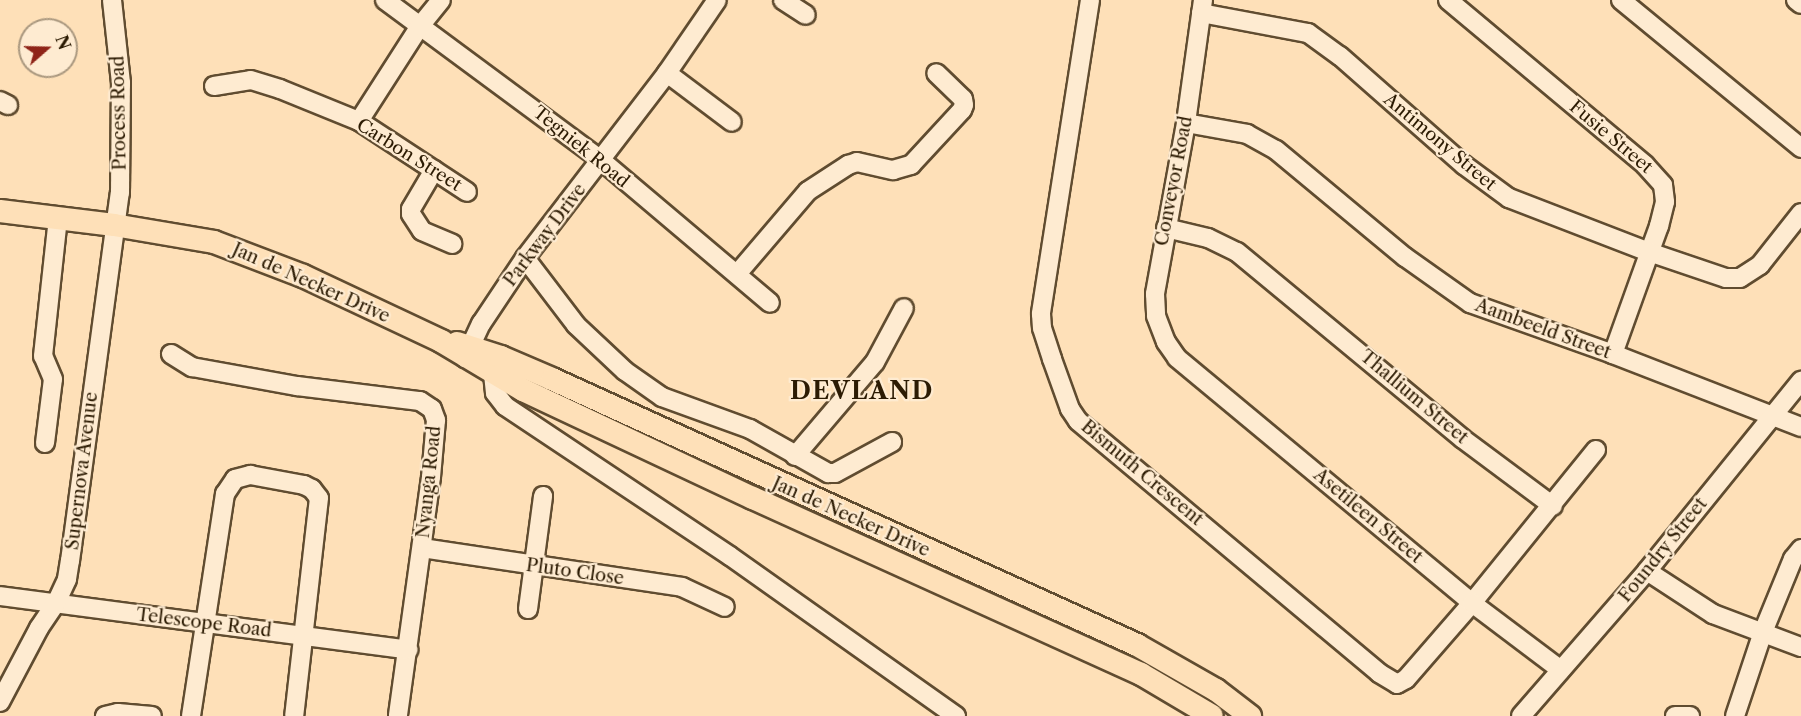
<!DOCTYPE html>
<html>
<head>
<meta charset="utf-8">
<style>
  body { margin:0 }
  #map { position:relative; width:1801px; height:716px; overflow:hidden; background:#fee0b8; font-family:"Libre Caslon Text",serif }
  div>[style] { position:absolute }
  [style*='--x'] { left:calc(var(--x)*1px); top:calc(var(--y)*1px); width:calc(var(--w)*1px); rotate:calc(var(--a)*1deg) }
  .roads { filter:drop-shadow(2px 0 #604c30) drop-shadow(-2px 0 #604c30) drop-shadow(0 2px #604c30) drop-shadow(0 -2px #604c30) }
  .minor>* { height:18px; margin:-9px; padding:0 9px; transform-origin:9px; border-radius:9px; background:#feebd1 }
  .major>* { height:22px; margin:-11px; padding:0 11px; transform-origin:11px; border-radius:11px; background:#fee0b8 }
  span { translate:-50% -50%; white-space:nowrap; text-align:center; line-height:1.15; -webkit-text-stroke:4.5px #feebd1; paint-order:stroke }
  .street-label { font-size:18px; color:#2c1b03 }
  .district-label { font-size:24px; color:#2c1b03; font-weight:700; letter-spacing:1.5px }
  .north { position:absolute; left:18px; top:18px; width:60px; height:60px; box-sizing:border-box; background:#feebd1; border:2px solid #aa987f; border-radius:50%; rotate:70deg; font-size:16px; font-weight:700; line-height:24px; text-align:center; color:#2c1b03 }
  .north::after { content:''; display:block; margin:auto; width:21px; height:27px; background:#8f2418; clip-path:polygon(50% 0,100% 100%,50% 72%,0 100%) }
</style>
</head>
<body>
<div id="map">
  <div class="roads">
    <div class="minor">
      <i style="--x:385;--y:0;--w:269;--a:36.5"></i>
      <i style="--x:601;--y:160;--w:221;--a:40.2"></i>
      <i style="--x:783;--y:0;--w:27;--a:33"></i>
      <i style="--x:1090;--y:0;--w:318;--a:98.9"></i>
      <i style="--x:1041;--y:314;--w:14;--a:86"></i>
      <i style="--x:1042;--y:328;--w:33;--a:72"></i>
      <i style="--x:1052;--y:359;--w:53;--a:70.2"></i>
      <i style="--x:1070;--y:409;--w:14;--a:56"></i>
      <i style="--x:1078;--y:421;--w:393;--a:39.9"></i>
      <i style="--x:1379;--y:673;--w:21;--a:31"></i>
      <i style="--x:1397;--y:684;--w:10;--a:-29"></i>
      <i style="--x:1406;--y:679;--w:101;--a:-49"></i>
      <i style="--x:1472;--y:603;--w:197;--a:-51"></i>
      <i style="--x:1203;--y:0;--w:124;--a:97.9"></i>
      <i style="--x:1186;--y:123;--w:174;--a:100.3"></i>
      <i style="--x:1155;--y:294;--w:22;--a:87"></i>
      <i style="--x:1156;--y:316;--w:28;--a:69"></i>
      <i style="--x:1166;--y:342;--w:19;--a:55"></i>
      <i style="--x:1177;--y:358;--w:383;--a:39.7"></i>
      <i style="--x:1472;--y:603;--w:111;--a:37"></i>
      <i style="--x:1448;--y:0;--w:257;--a:39.9"></i>
      <i style="--x:1645;--y:165;--w:27;--a:48"></i>
      <i style="--x:1663;--y:185;--w:17;--a:83"></i>
      <i style="--x:1665;--y:202;--w:25;--a:104"></i>
      <i style="--x:1659;--y:226;--w:136;--a:109.8"></i>
      <i style="--x:1621;--y:0;--w:233;--a:39.4"></i>
      <i style="--x:1796;--y:0;--w:6;--a:39"></i>
      <i style="--x:1201;--y:13;--w:109;--a:10.6"></i>
      <i style="--x:1308;--y:33;--w:39;--a:36"></i>
      <i style="--x:1340;--y:56;--w:165;--a:41.3"></i>
      <i style="--x:1464;--y:165;--w:56;--a:36.3"></i>
      <i style="--x:1509;--y:198;--w:150;--a:21.1"></i>
      <i style="--x:1649;--y:252;--w:81;--a:18.7"></i>
      <i style="--x:1726;--y:278;--w:14;--a:0"></i>
      <i style="--x:1740;--y:278;--w:24;--a:-33"></i>
      <i style="--x:1760;--y:265;--w:66;--a:-51.7"></i>
      <i style="--x:667;--y:73;--w:81;--a:37"></i>
      <i style="--x:214;--y:86;--w:37;--a:-9"></i>
      <i style="--x:251;--y:80;--w:30;--a:17"></i>
      <i style="--x:280;--y:89;--w:85;--a:22.1"></i>
      <i style="--x:359;--y:121;--w:129;--a:33.3"></i>
      <i style="--x:0;--y:101;--w:9;--a:27"></i>
      <i style="--x:359;--y:121;--w:113;--a:-57.3"></i>
      <i style="--x:420;--y:26;--w:33;--a:-51"></i>
      <i style="--x:1186;--y:123;--w:62;--a:10.2"></i>
      <i style="--x:1247;--y:134;--w:33;--a:29"></i>
      <i style="--x:1276;--y:150;--w:168;--a:39.7"></i>
      <i style="--x:1405;--y:257;--w:80;--a:35.3"></i>
      <i style="--x:1470;--y:303;--w:152;--a:19.6"></i>
      <i style="--x:1613;--y:354;--w:202;--a:21.2"></i>
      <i style="--x:434;--y:170;--w:45;--a:120.5"></i>
      <i style="--x:411;--y:209;--w:5;--a:90"></i>
      <i style="--x:411;--y:214;--w:20;--a:57"></i>
      <i style="--x:422;--y:231;--w:33;--a:23"></i>
      <i style="--x:1166;--y:228;--w:43;--a:13.4"></i>
      <i style="--x:1208;--y:238;--w:32;--a:26"></i>
      <i style="--x:1237;--y:252;--w:293;--a:39.6"></i>
      <i style="--x:1463;--y:439;--w:112;--a:36.7"></i>
      <i style="--x:525;--y:258;--w:84;--a:52.7"></i>
      <i style="--x:576;--y:325;--w:67;--a:43.2"></i>
      <i style="--x:625;--y:371;--w:45;--a:35.1"></i>
      <i style="--x:662;--y:397;--w:94;--a:20"></i>
      <i style="--x:750;--y:429;--w:90;--a:29.4"></i>
      <i style="--x:828;--y:473;--w:7;--a:0"></i>
      <i style="--x:835;--y:473;--w:65;--a:-28.5"></i>
      <i style="--x:737;--y:274;--w:109;--a:-49.5"></i>
      <i style="--x:808;--y:191;--w:48;--a:-33"></i>
      <i style="--x:848;--y:165;--w:9;--a:-18"></i>
      <i style="--x:857;--y:162;--w:37;--a:13"></i>
      <i style="--x:893;--y:170;--w:19;--a:-16"></i>
      <i style="--x:911;--y:165;--w:75;--a:-47.2"></i>
      <i style="--x:962;--y:110;--w:5;--a:-68"></i>
      <i style="--x:964;--y:105;--w:6;--a:-99"></i>
      <i style="--x:963;--y:99;--w:37;--a:-136"></i>
      <i style="--x:171;--y:354;--w:25;--a:32"></i>
      <i style="--x:192;--y:367;--w:107;--a:10.3"></i>
      <i style="--x:297;--y:386;--w:124;--a:7"></i>
      <i style="--x:420;--y:401;--w:14;--a:34"></i>
      <i style="--x:432;--y:409;--w:12;--a:70"></i>
      <i style="--x:436;--y:420;--w:57;--a:95"></i>
      <i style="--x:431;--y:477;--w:241;--a:97.9"></i>
      <i style="--x:465;--y:358;--w:38;--a:-65"></i>
      <i style="--x:481;--y:324;--w:79;--a:-56.3"></i>
      <i style="--x:525;--y:258;--w:233;--a:-52.5"></i>
      <i style="--x:667;--y:73;--w:88;--a:-55.6"></i>
      <i style="--x:493;--y:374;--w:19;--a:84"></i>
      <i style="--x:495;--y:393;--w:16;--a:52"></i>
      <i style="--x:505;--y:406;--w:270;--a:33.7"></i>
      <i style="--x:730;--y:556;--w:277;--a:35.3"></i>
      <i style="--x:45;--y:443;--w:64;--a:-82.9"></i>
      <i style="--x:53;--y:379;--w:25;--a:-113"></i>
      <i style="--x:43;--y:356;--w:139;--a:-83.8"></i>
      <i style="--x:795;--y:456;--w:123;--a:-49.6"></i>
      <i style="--x:875;--y:362;--w:61;--a:-61.8"></i>
      <i style="--x:422;--y:548;--w:263;--a:8.5"></i>
      <i style="--x:682;--y:587;--w:47;--a:24.9"></i>
      <i style="--x:1647;--y:571;--w:79;--a:33.1"></i>
      <i style="--x:1713;--y:614;--w:94;--a:20.6"></i>
      <i style="--x:0;--y:596;--w:412;--a:7.5"></i>
      <i style="--x:528;--y:609;--w:114;--a:-82.4"></i>
      <i style="--x:0;--y:702;--w:84;--a:-62.2"></i>
      <i style="--x:39;--y:628;--w:30;--a:-56"></i>
      <i style="--x:56;--y:603;--w:26;--a:-65"></i>
      <i style="--x:67;--y:579;--w:18;--a:-81"></i>
      <i style="--x:70;--y:561;--w:371;--a:-82.3"></i>
      <i style="--x:120;--y:193;--w:110;--a:-89.5"></i>
      <i style="--x:121;--y:83;--w:83;--a:-96.2"></i>
      <i style="--x:105;--y:716;--w:13;--a:-13"></i>
      <i style="--x:118;--y:713;--w:34;--a:5"></i>
      <i style="--x:191;--y:716;--w:225;--a:-81.3"></i>
      <i style="--x:225;--y:494;--w:18;--a:-56"></i>
      <i style="--x:235;--y:479;--w:16;--a:-15"></i>
      <i style="--x:250;--y:475;--w:55;--a:10.5"></i>
      <i style="--x:304;--y:485;--w:9;--a:27"></i>
      <i style="--x:312;--y:489;--w:11;--a:52"></i>
      <i style="--x:319;--y:498;--w:219;--a:96.5"></i>
      <i style="--x:1521;--y:716;--w:192;--a:-49"></i>
      <i style="--x:1647;--y:571;--w:245;--a:-51"></i>
      <i style="--x:1675;--y:716;--w:15;--a:0"></i>
      <i style="--x:1735;--y:716;--w:89;--a:-71.6"></i>
      <i style="--x:1763;--y:632;--w:79;--a:-67.7"></i>
      <i style="--x:1793;--y:559;--w:13;--a:-51"></i>
    </div>
    <div class="major">
      <i style="--x:0;--y:211;--w:115;--a:7"></i>
      <i style="--x:114;--y:225;--w:101;--a:9.6"></i>
      <i style="--x:214;--y:242;--w:95;--a:20.9"></i>
      <i style="--x:303;--y:276;--w:153;--a:25.2"></i>
      <i style="--x:441;--y:341;--w:96;--a:30.9"></i>
      <i style="--x:523;--y:390;--w:254;--a:25.2"></i>
      <i style="--x:753;--y:498;--w:426;--a:24.4"></i>
      <i style="--x:1141;--y:674;--w:82;--a:30.6"></i>
      <i style="--x:457;--y:343;--w:46;--a:17.7"></i>
      <i style="--x:501;--y:357;--w:56;--a:23.3"></i>
      <i style="--x:552;--y:379;--w:643;--a:24.45"></i>
      <i style="--x:1137;--y:645;--w:91;--a:29.7"></i>
      <i style="--x:1216;--y:690;--w:43;--a:37.4"></i>
    </div>
  </div>
  <div class="street-label">
    <span style="left:119px;top:113px;rotate:-91deg">Process Road</span>
    <span style="left:1611px;top:137px;rotate:40deg">Fusie Street</span>
    <span style="left:1440px;top:142px;rotate:40deg">Antimony Street</span>
    <span style="left:581px;top:147px;rotate:39deg">Tegniek Road</span>
    <span style="left:409px;top:155px;rotate:32deg">Carbon Street</span>
    <span style="left:1174px;top:181px;rotate:-79deg">Conveyor Road</span>
    <span style="left:545px;top:235px;rotate:-53deg">Parkway Drive</span>
    <span style="left:311px;top:283px;rotate:24deg">Jan de Necker Drive</span>
    <span style="left:1543px;top:329px;rotate:20deg">Aambeeld Street</span>
    <span style="left:1414px;top:397px;rotate:40deg">Thallium Street</span>
    <span style="left:82px;top:471px;rotate:-83deg">Supernova Avenue</span>
    <span style="left:1142px;top:473px;rotate:40deg">Bismuth Crescent</span>
    <span style="left:429px;top:482px;rotate:-84deg">Nyanga Road</span>
    <span style="left:1368px;top:516px;rotate:40deg">Asetileen Street</span>
    <span style="left:851px;top:517px;rotate:24deg">Jan de Necker Drive</span>
    <span style="left:1663px;top:550px;rotate:-51deg">Foundry Street</span>
    <span style="left:575px;top:572px;rotate:8deg">Pluto Close</span>
    <span style="left:204px;top:623px;rotate:7deg">Telescope Road</span>
  </div>
  <div class="district-label">
    <span style="left:862px;top:391px">DEVLAND</span>
  </div>
  <div class="north">N</div>
</div>
</body>
</html>
